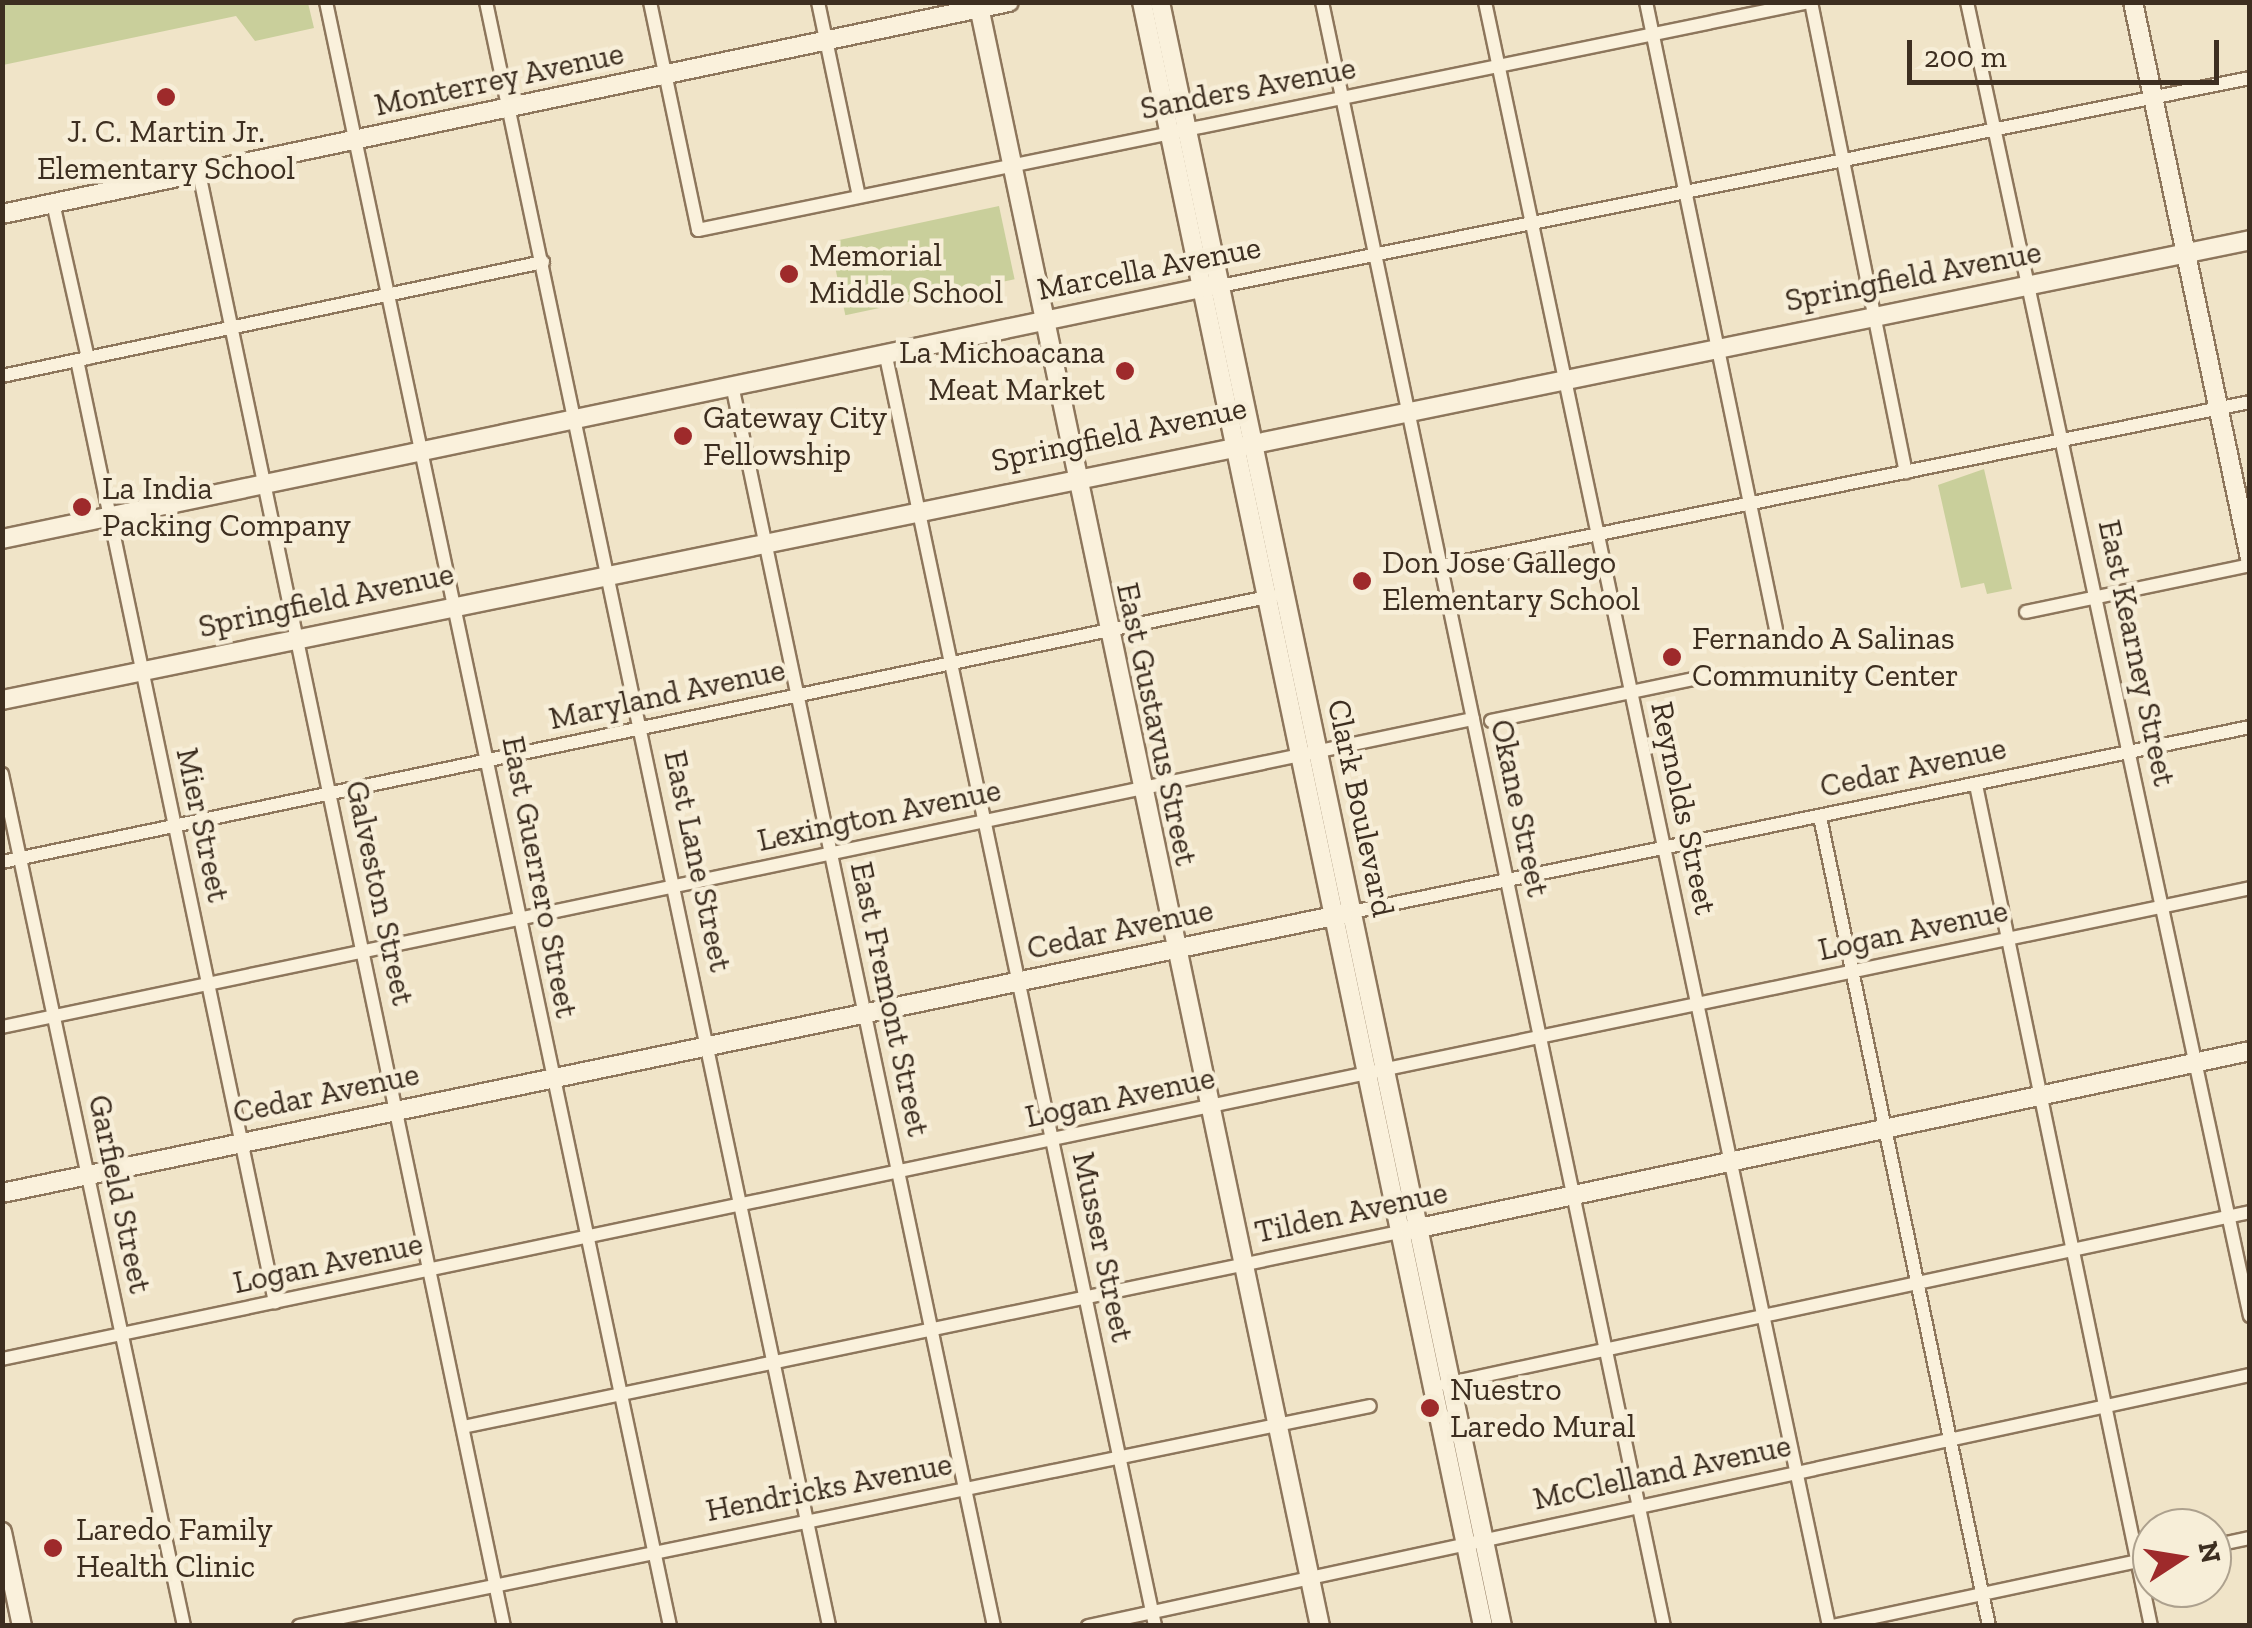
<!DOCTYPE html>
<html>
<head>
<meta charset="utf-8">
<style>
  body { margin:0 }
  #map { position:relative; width:2252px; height:1628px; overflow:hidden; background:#f0e4c8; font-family:"Zilla Slab",serif }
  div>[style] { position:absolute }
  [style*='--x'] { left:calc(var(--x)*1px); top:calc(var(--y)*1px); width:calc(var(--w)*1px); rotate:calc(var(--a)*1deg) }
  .green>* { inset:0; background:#c9cf9b; transform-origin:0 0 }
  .roads { filter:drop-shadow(2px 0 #8d765c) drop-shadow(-2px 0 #8d765c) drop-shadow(0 2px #8d765c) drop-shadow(0 -2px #8d765c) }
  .street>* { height:12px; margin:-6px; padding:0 6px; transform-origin:6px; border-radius:6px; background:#faf1dc }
  .secondary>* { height:18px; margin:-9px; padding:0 9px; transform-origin:9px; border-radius:9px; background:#faf1dc }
  .dots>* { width:28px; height:28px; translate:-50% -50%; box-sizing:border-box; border:5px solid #f7eed8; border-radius:50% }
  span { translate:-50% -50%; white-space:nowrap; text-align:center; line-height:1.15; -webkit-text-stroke:9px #f7eed8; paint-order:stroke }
  .street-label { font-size:32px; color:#3d2e20 }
  .poi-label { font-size:32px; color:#3d2e20 }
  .left { translate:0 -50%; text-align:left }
  .right { translate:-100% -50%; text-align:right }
  .frame { position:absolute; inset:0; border:5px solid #3d2e20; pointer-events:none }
  .north { position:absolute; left:2132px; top:1508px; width:100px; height:100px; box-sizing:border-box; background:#f7eed8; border:2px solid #ada18e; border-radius:50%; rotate:78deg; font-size:28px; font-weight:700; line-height:40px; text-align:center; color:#3d2e20 }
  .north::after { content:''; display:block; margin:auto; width:35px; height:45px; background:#9e2a2b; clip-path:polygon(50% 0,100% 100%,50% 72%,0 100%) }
  .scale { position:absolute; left:1907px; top:40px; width:312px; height:45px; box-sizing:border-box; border:5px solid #3d2e20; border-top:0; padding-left:12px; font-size:30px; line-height:35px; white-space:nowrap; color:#3d2e20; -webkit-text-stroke:8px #f7eed8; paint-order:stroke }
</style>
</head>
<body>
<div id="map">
  <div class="green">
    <i style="clip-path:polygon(2px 3px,308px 3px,314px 28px,255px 41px,236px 16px,3px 65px)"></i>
    <i style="left:999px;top:206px;width:75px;height:173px;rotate:78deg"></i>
    <i style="clip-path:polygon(1984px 469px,2012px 589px,1987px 594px,1984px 583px,1961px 588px,1938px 485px)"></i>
  </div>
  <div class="roads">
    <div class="street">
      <i style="--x:326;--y:2;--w:1660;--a:78.04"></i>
      <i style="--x:486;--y:2;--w:1660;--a:78.07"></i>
      <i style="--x:650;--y:2;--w:233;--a:78.1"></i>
      <i style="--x:698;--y:230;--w:1135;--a:-11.59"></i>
      <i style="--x:818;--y:2;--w:198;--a:78.1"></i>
      <i style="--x:1322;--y:2;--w:1660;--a:78.11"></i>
      <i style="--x:1485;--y:2;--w:1660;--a:78.04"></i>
      <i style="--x:1646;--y:2;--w:640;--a:78.29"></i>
      <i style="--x:1811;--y:2;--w:480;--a:78.6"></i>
      <i style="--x:1967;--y:2;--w:1344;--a:77.85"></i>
      <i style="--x:199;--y:173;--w:1485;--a:78.15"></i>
      <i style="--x:53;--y:203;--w:159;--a:77.3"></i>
      <i style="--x:1220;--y:286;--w:1051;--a:-11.42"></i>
      <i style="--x:885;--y:352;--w:1302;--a:78.03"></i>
      <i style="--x:77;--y:360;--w:963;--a:78.13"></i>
      <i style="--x:2;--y:376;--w:553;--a:-11.9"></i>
      <i style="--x:732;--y:385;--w:1268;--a:78.08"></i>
      <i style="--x:1441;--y:566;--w:825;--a:-11.46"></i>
      <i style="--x:2026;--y:612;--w:229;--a:-11.8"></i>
      <i style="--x:1491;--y:721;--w:222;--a:-11.7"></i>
      <i style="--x:2;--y:774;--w:871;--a:77.94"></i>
      <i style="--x:1976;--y:785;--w:859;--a:78.25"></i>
      <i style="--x:1820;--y:817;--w:826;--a:78.2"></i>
      <i style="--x:2;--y:862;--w:1298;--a:-11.83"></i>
      <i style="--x:1352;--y:912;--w:917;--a:-11.64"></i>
      <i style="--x:2;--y:1027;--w:1503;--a:-11.83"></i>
      <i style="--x:2;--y:1359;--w:2297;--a:-11.83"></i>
      <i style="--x:1445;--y:1384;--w:823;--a:-12.06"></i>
      <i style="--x:463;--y:1427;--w:957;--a:-11.76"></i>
      <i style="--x:2212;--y:1546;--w:39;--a:-12"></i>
      <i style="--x:299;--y:1626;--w:1093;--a:-11.61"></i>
      <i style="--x:1088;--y:1626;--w:1189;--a:-12.19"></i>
      <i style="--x:1832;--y:1626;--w:327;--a:-12"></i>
    </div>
    <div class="secondary">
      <i style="--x:978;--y:2;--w:1660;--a:78.11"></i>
      <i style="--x:1142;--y:2;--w:1659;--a:78.14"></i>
      <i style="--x:1160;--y:2;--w:1660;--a:78.11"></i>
      <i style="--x:2133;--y:2;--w:568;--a:78.12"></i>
      <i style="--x:2;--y:214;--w:1029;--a:-11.89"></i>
      <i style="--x:2;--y:539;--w:1235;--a:-11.82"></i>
      <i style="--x:2;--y:700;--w:2295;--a:-11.56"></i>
      <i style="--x:2;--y:1193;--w:1370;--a:-11.75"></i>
      <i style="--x:1410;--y:1230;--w:859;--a:-12.03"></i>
      <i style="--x:2;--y:1532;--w:96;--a:78"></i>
    </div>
  </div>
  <div class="dots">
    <i style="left:166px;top:97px;background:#9e2a2b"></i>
    <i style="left:789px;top:274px;background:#9e2a2b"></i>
    <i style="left:1125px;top:371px;background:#9e2a2b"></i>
    <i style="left:683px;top:436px;background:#9e2a2b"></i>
    <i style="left:82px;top:507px;background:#9e2a2b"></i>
    <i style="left:1362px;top:581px;background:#9e2a2b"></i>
    <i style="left:1672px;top:657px;background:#9e2a2b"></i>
    <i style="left:1430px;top:1408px;background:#9e2a2b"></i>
    <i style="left:53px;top:1548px;background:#9e2a2b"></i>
  </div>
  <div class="street-label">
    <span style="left:499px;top:79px;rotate:-12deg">Monterrey Avenue</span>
    <span style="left:1248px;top:88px;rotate:-11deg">Sanders Avenue</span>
    <span style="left:1149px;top:268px;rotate:-11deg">Marcella Avenue</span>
    <span style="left:1913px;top:276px;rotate:-11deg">Springfield Avenue</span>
    <span style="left:1119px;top:434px;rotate:-12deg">Springfield Avenue</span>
    <span style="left:326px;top:600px;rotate:-12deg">Springfield Avenue</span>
    <span style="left:2137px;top:653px;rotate:78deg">East Kearney Street</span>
    <span style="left:667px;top:694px;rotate:-12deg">Maryland Avenue</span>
    <span style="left:1157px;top:724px;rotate:78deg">East Gustavus Street</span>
    <span style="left:1913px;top:767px;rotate:-12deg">Cedar Avenue</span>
    <span style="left:1361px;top:808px;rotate:78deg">Clark Boulevard</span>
    <span style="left:1520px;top:808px;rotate:78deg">Okane Street</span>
    <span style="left:1684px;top:808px;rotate:78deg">Reynolds Street</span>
    <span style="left:879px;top:815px;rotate:-12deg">Lexington Avenue</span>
    <span style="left:203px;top:825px;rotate:78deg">Mier Street</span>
    <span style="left:698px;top:861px;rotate:78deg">East Lane Street</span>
    <span style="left:540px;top:877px;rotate:79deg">East Guerrero Street</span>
    <span style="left:380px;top:893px;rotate:78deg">Galveston Street</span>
    <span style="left:1120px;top:929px;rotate:-12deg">Cedar Avenue</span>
    <span style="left:1913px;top:930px;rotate:-12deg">Logan Avenue</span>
    <span style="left:890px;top:999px;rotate:78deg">East Fremont Street</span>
    <span style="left:326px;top:1093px;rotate:-12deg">Cedar Avenue</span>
    <span style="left:1120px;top:1097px;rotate:-12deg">Logan Avenue</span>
    <span style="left:120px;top:1194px;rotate:78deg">Garfield Street</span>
    <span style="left:1351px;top:1212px;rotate:-12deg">Tilden Avenue</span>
    <span style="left:1103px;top:1247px;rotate:78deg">Musser Street</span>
    <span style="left:328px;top:1263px;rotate:-12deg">Logan Avenue</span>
    <span style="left:1662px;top:1472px;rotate:-12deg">McClelland Avenue</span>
    <span style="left:829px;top:1487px;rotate:-11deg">Hendricks Avenue</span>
  </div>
  <div class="poi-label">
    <span style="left:166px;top:150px">J. C. Martin Jr.<br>Elementary School</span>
    <span class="left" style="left:809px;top:274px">Memorial<br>Middle School</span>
    <span class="right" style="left:1105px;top:371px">La Michoacana<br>Meat Market</span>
    <span class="left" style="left:703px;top:436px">Gateway City<br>Fellowship</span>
    <span class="left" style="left:102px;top:507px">La India<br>Packing Company</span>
    <span class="left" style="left:1382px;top:581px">Don Jose Gallego<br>Elementary School</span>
    <span class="left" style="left:1692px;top:657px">Fernando A Salinas<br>Community Center</span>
    <span class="left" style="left:1450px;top:1408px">Nuestro<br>Laredo Mural</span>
    <span class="left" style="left:76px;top:1548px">Laredo Family<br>Health Clinic</span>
  </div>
  <div class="frame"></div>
  <div class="north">N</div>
  <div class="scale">200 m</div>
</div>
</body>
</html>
